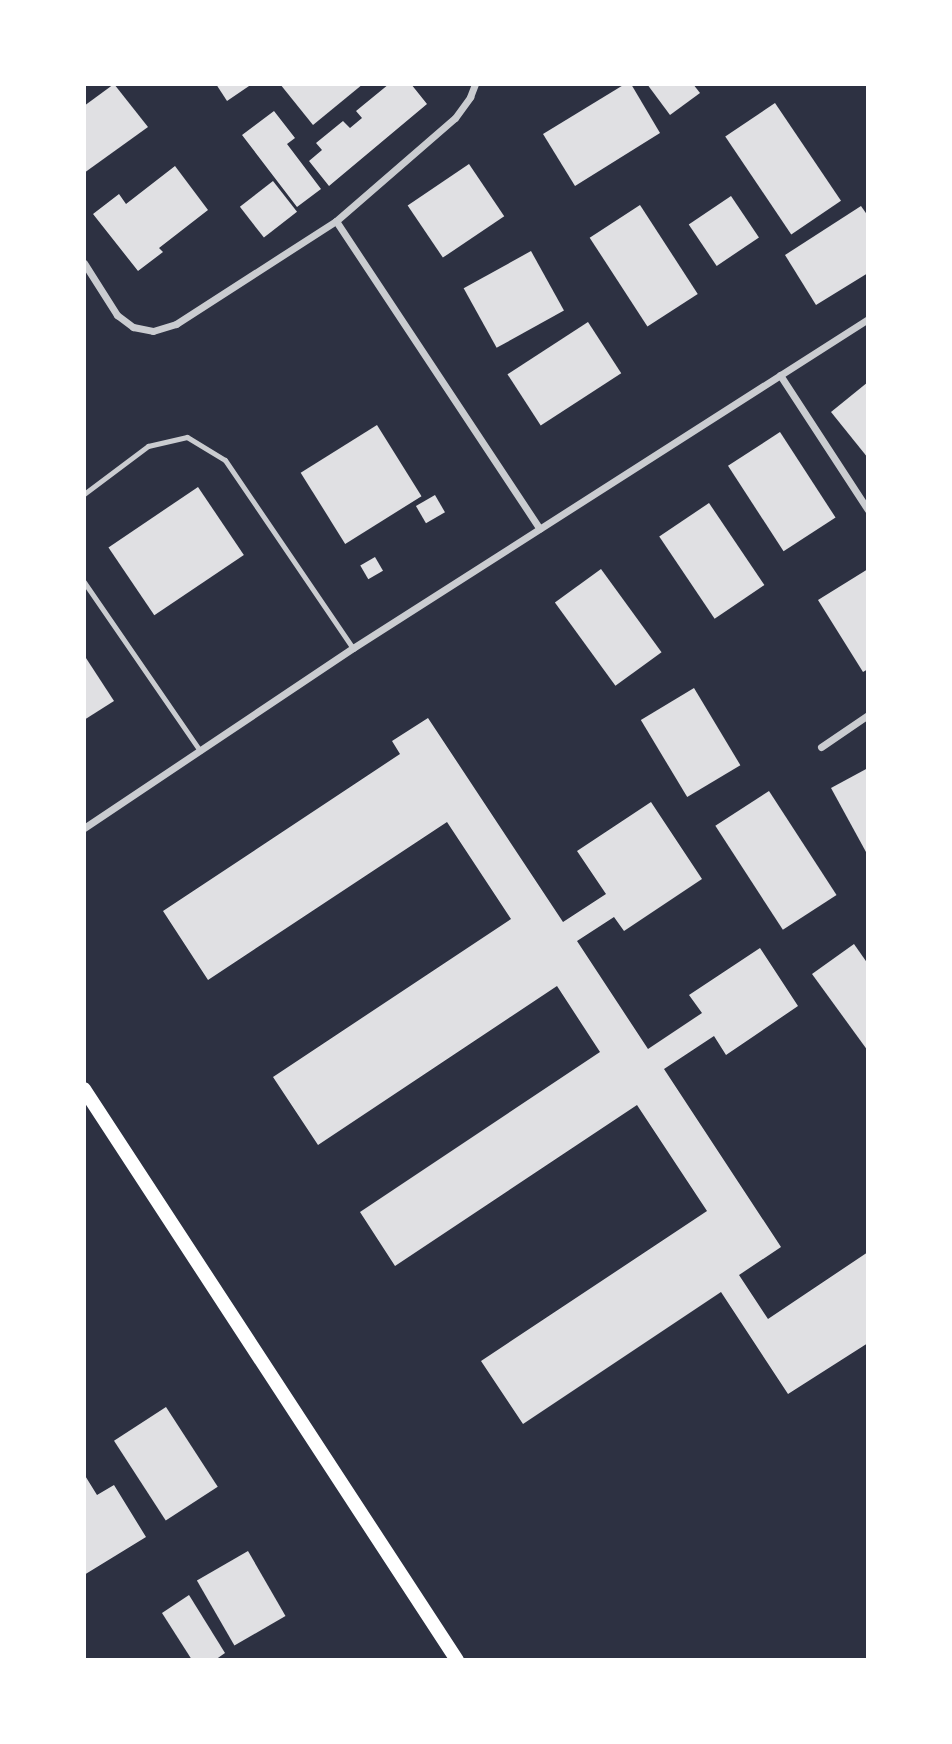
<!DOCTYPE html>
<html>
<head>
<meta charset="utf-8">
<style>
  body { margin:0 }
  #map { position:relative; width:952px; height:1744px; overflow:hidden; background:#2d3142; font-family:Mulish,sans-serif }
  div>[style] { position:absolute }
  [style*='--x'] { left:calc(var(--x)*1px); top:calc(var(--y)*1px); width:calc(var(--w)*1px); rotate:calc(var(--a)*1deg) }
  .building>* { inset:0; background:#e0e0e3; transform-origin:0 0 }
  .service>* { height:5px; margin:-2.5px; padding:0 2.5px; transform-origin:2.5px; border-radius:2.5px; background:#caccd0 }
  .minor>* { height:7px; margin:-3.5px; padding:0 3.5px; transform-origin:3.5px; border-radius:3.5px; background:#caccd0 }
  .secondary>* { height:14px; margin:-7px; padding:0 7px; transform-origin:7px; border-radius:7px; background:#fff }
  span { translate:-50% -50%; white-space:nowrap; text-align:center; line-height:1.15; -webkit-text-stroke:7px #fff; paint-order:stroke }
  .frame { position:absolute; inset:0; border:86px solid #fff; pointer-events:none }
</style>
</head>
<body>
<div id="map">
  <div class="building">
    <i style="clip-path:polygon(114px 84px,148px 127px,84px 173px,84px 106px)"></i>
    <i style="clip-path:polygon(216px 84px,252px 84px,227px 101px)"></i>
    <i style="clip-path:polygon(280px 84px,363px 84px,313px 125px)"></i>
    <i style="clip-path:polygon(389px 84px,411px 84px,427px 104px,329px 186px,309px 161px,322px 150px,316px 143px,343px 121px,350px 128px,362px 118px,356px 111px)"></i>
    <i style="clip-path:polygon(625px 84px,631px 84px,660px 133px,575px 186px,543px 134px)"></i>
    <i style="clip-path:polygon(647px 84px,693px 84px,700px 93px,670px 115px)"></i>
    <i style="left:775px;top:103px;width:118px;height:60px;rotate:56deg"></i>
    <i style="clip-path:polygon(274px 111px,295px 138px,287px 144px,321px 189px,297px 207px,242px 135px)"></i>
    <i style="left:469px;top:164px;width:63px;height:74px;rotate:56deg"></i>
    <i style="clip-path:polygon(175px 166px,208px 210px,159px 248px,163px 252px,138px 271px,93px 214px,119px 194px,126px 204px)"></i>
    <i style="left:273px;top:181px;width:39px;height:42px;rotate:52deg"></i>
    <i style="left:731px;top:196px;width:50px;height:51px;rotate:56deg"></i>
    <i style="left:640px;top:205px;width:106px;height:60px;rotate:57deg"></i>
    <i style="clip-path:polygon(861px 206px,868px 216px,868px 273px,816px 305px,785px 255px)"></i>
    <i style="left:531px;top:251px;width:68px;height:77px;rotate:61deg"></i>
    <i style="left:588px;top:322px;width:61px;height:96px;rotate:57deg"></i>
    <i style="clip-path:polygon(868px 382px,868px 458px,831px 412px)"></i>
    <i style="left:377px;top:425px;width:84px;height:90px;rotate:58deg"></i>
    <i style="left:780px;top:432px;width:102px;height:62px;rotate:57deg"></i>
    <i style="left:198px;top:487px;width:82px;height:108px;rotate:56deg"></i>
    <i style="left:435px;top:495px;width:20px;height:22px;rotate:60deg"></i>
    <i style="left:709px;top:503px;width:99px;height:60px;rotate:56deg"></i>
    <i style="left:375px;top:557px;width:16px;height:17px;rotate:60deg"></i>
    <i style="left:601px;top:569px;width:103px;height:57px;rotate:54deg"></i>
    <i style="clip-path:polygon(868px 569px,868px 669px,863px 672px,818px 600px)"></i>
    <i style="clip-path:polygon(84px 655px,114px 701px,84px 720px)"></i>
    <i style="left:694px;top:688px;width:90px;height:62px;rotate:59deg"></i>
    <i style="clip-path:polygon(428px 718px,563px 922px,606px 894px,577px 851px,651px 802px,702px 879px,624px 931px,614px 917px,577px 941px,648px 1049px,702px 1013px,689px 995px,760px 948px,798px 1006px,726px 1055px,714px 1036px,664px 1069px,781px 1247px,739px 1275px,768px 1319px,868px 1252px,868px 1343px,788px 1394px,721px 1292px,523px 1424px,481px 1361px,707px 1211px,637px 1105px,395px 1266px,360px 1212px,600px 1052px,557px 986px,318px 1145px,273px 1077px,511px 919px,447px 822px,208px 980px,163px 911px,400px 754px,392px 741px)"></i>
    <i style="clip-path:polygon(868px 768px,868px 851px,866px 852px,831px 788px)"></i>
    <i style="left:769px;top:791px;width:124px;height:64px;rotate:57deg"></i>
    <i style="clip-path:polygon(854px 944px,868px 964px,868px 1051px,812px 974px)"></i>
    <i style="left:166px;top:1407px;width:95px;height:62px;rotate:57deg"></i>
    <i style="clip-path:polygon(84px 1474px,97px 1495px,114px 1485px,146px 1537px,84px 1575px)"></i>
    <i style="left:248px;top:1551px;width:75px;height:59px;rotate:60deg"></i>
    <i style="clip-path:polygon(189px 1595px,225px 1653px,215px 1660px,192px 1660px,162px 1613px)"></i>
  </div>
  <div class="service">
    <i style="--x:84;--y:494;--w:80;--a:-36.9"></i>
    <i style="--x:148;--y:446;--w:40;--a:-13"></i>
    <i style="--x:187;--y:437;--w:44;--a:31.2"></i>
    <i style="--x:225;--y:460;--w:227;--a:55.8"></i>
    <i style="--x:84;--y:582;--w:205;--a:55.5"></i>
  </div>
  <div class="minor">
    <i style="--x:336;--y:221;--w:369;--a:56.5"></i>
    <i style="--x:84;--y:263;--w:62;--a:57.6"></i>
    <i style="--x:117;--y:315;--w:20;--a:37"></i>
    <i style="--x:133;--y:327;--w:20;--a:11"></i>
    <i style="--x:153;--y:331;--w:24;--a:-17"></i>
    <i style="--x:176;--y:324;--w:190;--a:-32.8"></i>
    <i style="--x:336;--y:221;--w:157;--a:-40.9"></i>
    <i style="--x:455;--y:118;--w:26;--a:-54"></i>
    <i style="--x:470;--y:97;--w:14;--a:-69"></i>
    <i style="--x:780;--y:375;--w:161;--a:56.9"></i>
    <i style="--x:821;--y:747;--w:57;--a:-34.2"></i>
    <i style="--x:84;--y:828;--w:324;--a:-33.8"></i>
    <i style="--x:353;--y:648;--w:611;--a:-32.57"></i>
  </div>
  <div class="secondary">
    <i style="--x:84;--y:1089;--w:682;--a:56.85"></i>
  </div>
  <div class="frame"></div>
</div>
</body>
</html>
